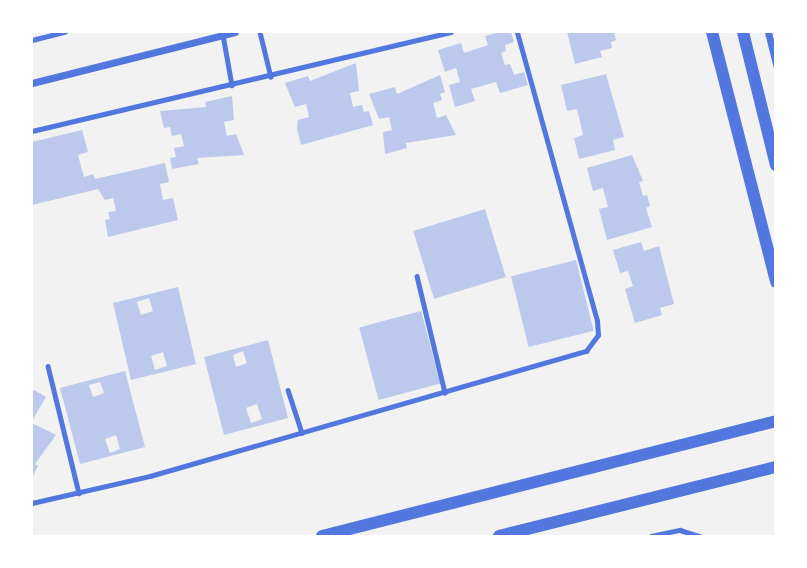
<!DOCTYPE html>
<html>
<head>
<meta charset="utf-8">
<style>
  body { margin:0 }
  #map { position:relative; width:807px; height:568px; overflow:hidden; background:#f2f2f2; font-family:Helvetica,sans-serif }
  div>[style] { position:absolute }
  [style*='--x'] { left:calc(var(--x)*1px); top:calc(var(--y)*1px); width:calc(var(--w)*1px); rotate:calc(var(--a)*1deg) }
  .building>* { inset:0; background:#bdc9ec; transform-origin:0 0 }
  .service>* { height:4.5px; margin:-2.25px; padding:0 2.25px; transform-origin:2.25px; border-radius:2.25px; background:#5277de }
  .minor>* { height:7px; margin:-3.5px; padding:0 3.5px; transform-origin:3.5px; border-radius:3.5px; background:#5277de }
  .tertiary>* { height:12px; margin:-6px; padding:0 6px; transform-origin:6px; border-radius:6px; background:#5277de }
  span { translate:-50% -50%; white-space:nowrap; text-align:center; line-height:1.15; -webkit-text-stroke:7px #fff; paint-order:stroke }
  .frame { position:absolute; inset:0; border:33px solid #fff; pointer-events:none }
</style>
</head>
<body>
<div id="map">
  <div class="building">
    <i style="clip-path:polygon(500px 32px,511px 32px,514px 42px,505px 45px,506px 51px,501px 53px,505px 65px,510px 64px,514px 75px,524px 72px,528px 85px,500px 93px,496px 82px,471px 89px,475px 101px,455px 107px,449px 85px,460px 82px,456px 68px,445px 72px,438px 50px,461px 43px,464px 53px,488px 45px,485px 36px)"></i>
    <i style="clip-path:polygon(567px 32px,614px 32px,616px 40px,611px 42px,612px 48px,600px 51px,602px 57px,575px 64px)"></i>
    <i style="clip-path:polygon(356px 63px,359px 91px,350px 93px,353px 107px,362px 105px,364px 112px,369px 111px,373px 125px,301px 145px,297px 129px,298px 120px,309px 117px,306px 104px,295px 107px,285px 83px,308px 76px,310px 81px)"></i>
    <i style="clip-path:polygon(606px 74px,624px 137px,613px 140px,615px 150px,579px 159px,574px 138px,583px 135px,577px 109px,567px 111px,561px 85px)"></i>
    <i style="clip-path:polygon(440px 75px,445px 92px,440px 94px,442px 100px,433px 103px,437px 118px,446px 115px,456px 135px,406px 143px,407px 148px,385px 154px,383px 132px,392px 130px,389px 117px,379px 119px,369px 94px,395px 87px,397px 94px)"></i>
    <i style="clip-path:polygon(232px 96px,234px 120px,224px 122px,227px 136px,236px 134px,244px 155px,197px 158px,199px 164px,172px 169px,170px 158px,176px 157px,174px 148px,184px 146px,181px 134px,172px 136px,170px 127px,164px 128px,160px 111px,206px 107px,205px 102px)"></i>
    <i style="clip-path:polygon(82px 130px,88px 152px,78px 155px,84px 177px,93px 174px,95px 179px,165px 163px,169px 182px,160px 184px,163px 200px,173px 198px,178px 220px,108px 237px,105px 220px,110px 219px,108px 212px,116px 211px,113px 198px,105px 200px,98px 189px,32px 205px,32px 142px)"></i>
    <i style="clip-path:polygon(632px 155px,643px 181px,639px 182px,643px 196px,647px 195px,650px 206px,646px 208px,652px 227px,607px 240px,599px 209px,608px 207px,603px 188px,593px 191px,587px 168px)"></i>
    <i style="left:485px;top:209px;width:71px;height:75px;rotate:73deg"></i>
    <i style="clip-path:polygon(641px 242px,644px 251px,659px 246px,674px 304px,660px 308px,662px 315px,635px 323px,625px 289px,633px 286px,628px 271px,620px 273px,613px 250px)"></i>
    <i style="left:576px;top:260px;width:73px;height:67px;rotate:76deg"></i>
    <i style="clip-path:polygon(evenodd,178px 287px,196px 364px,131px 380px,113px 303px,178px 287px,149px 298px,153px 311px,141px 315px,137px 302px,149px 298px,178px 287px,163px 352px,167px 366px,155px 370px,151px 356px,163px 352px)"></i>
    <i style="left:421px;top:311px;width:75px;height:64px;rotate:75deg"></i>
    <i style="clip-path:polygon(evenodd,268px 340px,288px 418px,224px 435px,204px 357px,268px 340px,243px 351px,247px 363px,236px 367px,233px 355px,243px 351px,268px 340px,257px 404px,262px 419px,251px 423px,246px 408px,257px 404px)"></i>
    <i style="clip-path:polygon(evenodd,125px 371px,145px 447px,80px 464px,60px 388px,125px 371px,100px 382px,104px 393px,93px 397px,89px 385px,100px 382px,125px 371px,116px 435px,120px 449px,110px 453px,105px 439px,116px 435px)"></i>
    <i style="clip-path:polygon(34px 390px,46px 397px,32px 421px,32px 392px)"></i>
    <i style="clip-path:polygon(32px 423px,56px 435px,35px 464px,38px 466px,32px 478px)"></i>
  </div>
  <div class="service">
    <i style="--x:260;--y:32;--w:46;--a:76.3"></i>
    <i style="--x:223;--y:35;--w:51;--a:79.8"></i>
    <i style="--x:32;--y:40;--w:34;--a:-14"></i>
    <i style="--x:32;--y:131;--w:430;--a:-13.3"></i>
    <i style="--x:417;--y:276;--w:120;--a:76.5"></i>
    <i style="--x:48;--y:366;--w:131;--a:76.3"></i>
    <i style="--x:288;--y:390;--w:45;--a:72"></i>
    <i style="--x:32;--y:503;--w:121;--a:-12.9"></i>
    <i style="--x:150;--y:476;--w:454;--a:-16"></i>
    <i style="--x:586;--y:351;--w:20;--a:-53"></i>
    <i style="--x:598;--y:335;--w:14;--a:-94"></i>
    <i style="--x:597;--y:321;--w:300;--a:-105.5"></i>
    <i style="--x:651;--y:536;--w:30;--a:-12"></i>
    <i style="--x:680;--y:530;--w:21;--a:17"></i>
  </div>
  <div class="minor">
    <i style="--x:768;--y:32;--w:34;--a:76"></i>
    <i style="--x:32;--y:83;--w:209;--a:-14.1"></i>
  </div>
  <div class="tertiary">
    <i style="--x:712;--y:32;--w:258;--a:75.6"></i>
    <i style="--x:743;--y:32;--w:137;--a:76.1"></i>
    <i style="--x:322;--y:536;--w:468;--a:-14.2"></i>
    <i style="--x:499;--y:536;--w:285;--a:-14"></i>
  </div>
  <div class="frame"></div>
</div>
</body>
</html>
